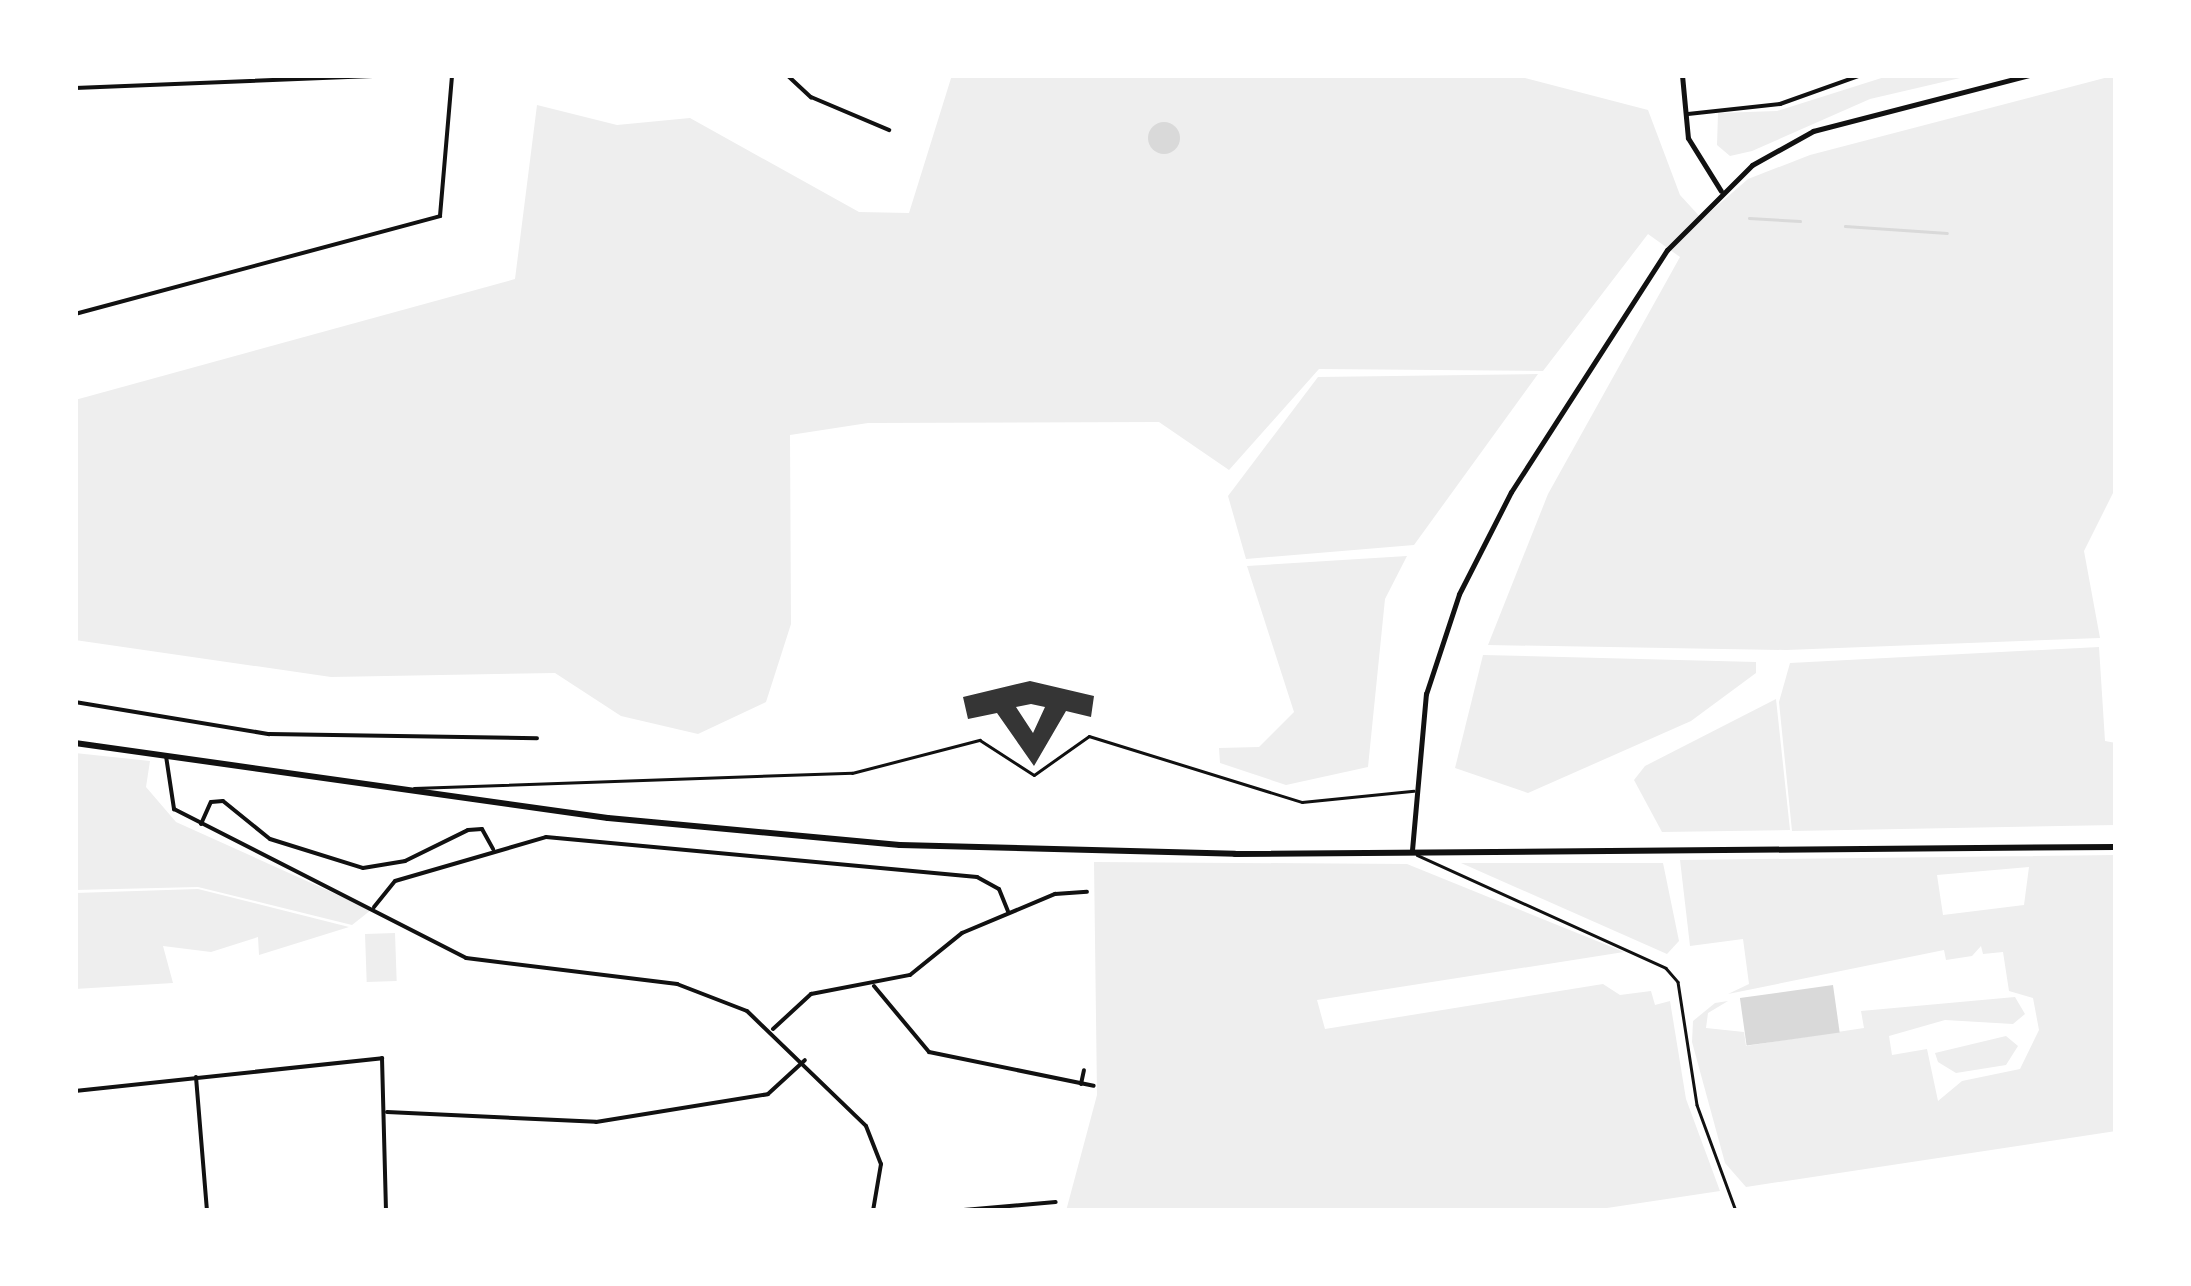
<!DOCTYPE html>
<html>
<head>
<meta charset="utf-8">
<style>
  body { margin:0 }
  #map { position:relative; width:2191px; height:1286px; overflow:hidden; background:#fff; font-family:Literata,serif }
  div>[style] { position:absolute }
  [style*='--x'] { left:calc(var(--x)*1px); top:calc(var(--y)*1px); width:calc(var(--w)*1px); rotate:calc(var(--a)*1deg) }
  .green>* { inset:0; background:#eee; transform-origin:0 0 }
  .water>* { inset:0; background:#d9d9d9; transform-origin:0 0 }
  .round { border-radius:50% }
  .stream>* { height:2.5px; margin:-1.25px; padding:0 1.25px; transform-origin:1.25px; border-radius:1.25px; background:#d9d9d9 }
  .building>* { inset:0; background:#353535 }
  .service>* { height:2.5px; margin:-1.25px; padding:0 1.25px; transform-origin:1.25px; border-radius:1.25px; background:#111 }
  .minor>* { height:4px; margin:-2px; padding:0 2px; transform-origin:2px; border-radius:2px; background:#111 }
  .tertiary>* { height:5px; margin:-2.5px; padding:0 2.5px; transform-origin:2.5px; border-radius:2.5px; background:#111 }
  .secondary>* { height:6px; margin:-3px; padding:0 3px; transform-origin:3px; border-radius:3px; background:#111 }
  span { translate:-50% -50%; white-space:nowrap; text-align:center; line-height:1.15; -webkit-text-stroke:9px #fff; paint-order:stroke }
  .frame { position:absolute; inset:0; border:78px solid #fff; pointer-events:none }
</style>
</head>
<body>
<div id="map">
  <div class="green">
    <i style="clip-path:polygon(952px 75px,1513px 75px,1648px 110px,1680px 195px,1702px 219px,1748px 179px,1810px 155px,2116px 75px,2116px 487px,2084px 551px,2100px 638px,1786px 650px,1488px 645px,1548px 494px,1680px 257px,1648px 234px,1543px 371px,1319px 369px,1229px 470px,1159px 422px,868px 423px,790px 435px,791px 624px,766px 702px,698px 734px,621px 716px,555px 673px,331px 677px,75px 640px,75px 400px,515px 279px,537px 105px,617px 125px,690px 118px,859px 212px,909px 213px)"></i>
    <i style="clip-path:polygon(1891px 75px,1973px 75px,1870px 99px,1752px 151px,1730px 156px,1717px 145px,1718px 113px,1777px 111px)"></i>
    <i style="clip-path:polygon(1538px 374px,1414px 545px,1246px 559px,1228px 496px,1318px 377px)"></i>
    <i style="clip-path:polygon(1407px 556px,1385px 599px,1368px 767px,1286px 785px,1220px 763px,1219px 748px,1259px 747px,1294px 712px,1247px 566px)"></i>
    <i style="clip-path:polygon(2099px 647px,2105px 741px,2116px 743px,2116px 825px,1792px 831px,1779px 702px,1790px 663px)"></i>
    <i style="clip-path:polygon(1483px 655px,1756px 662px,1756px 673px,1691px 721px,1528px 793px,1455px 768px)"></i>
    <i style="clip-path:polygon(1776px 699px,1790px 830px,1662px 832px,1634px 780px,1645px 766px)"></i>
    <i style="clip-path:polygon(75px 753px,150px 761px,146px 787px,176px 822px,371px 910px,352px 925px,198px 887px,75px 890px)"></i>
    <i style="clip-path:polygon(evenodd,2116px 855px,2116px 1131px,1746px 1187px,1725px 1163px,1692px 1042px,1693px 1021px,1715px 1003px,1728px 1001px,1708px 1013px,1706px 1028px,1744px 1032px,1746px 1046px,1864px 1028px,1861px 1011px,2015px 997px,2025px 1014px,2013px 1024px,1945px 1020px,1889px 1036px,1892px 1055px,1927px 1049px,1938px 1101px,1962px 1081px,2020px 1069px,2039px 1030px,2033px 998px,2009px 991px,2003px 952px,1983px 954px,1981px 946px,1972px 956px,1946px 960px,1944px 950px,1728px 994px,1749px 984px,1743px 939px,1690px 946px,1680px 860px,2116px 855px,2029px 867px,2024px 905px,1943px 915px,1937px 875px,2029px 867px)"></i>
    <i style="clip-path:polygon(1094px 862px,1407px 864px,1624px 952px,1317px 1000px,1325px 1029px,1603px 984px,1620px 995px,1651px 991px,1655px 1005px,1670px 1001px,1686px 1099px,1720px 1191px,1587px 1211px,1066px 1211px,1097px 1095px)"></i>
    <i style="clip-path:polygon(1461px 863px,1663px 863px,1679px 941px,1667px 954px)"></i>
    <i style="clip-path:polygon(198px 889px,349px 927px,259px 955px,258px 937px,211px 952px,163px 946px,173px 983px,75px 989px,75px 893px)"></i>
    <i style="left:395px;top:933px;width:48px;height:30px;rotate:88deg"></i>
    <i style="clip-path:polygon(2006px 1036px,2018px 1046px,2006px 1065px,1956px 1073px,1938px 1062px,1935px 1053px)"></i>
  </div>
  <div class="water">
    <i class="round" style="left:1148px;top:122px;width:32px;height:32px"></i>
    <i style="left:1833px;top:985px;width:48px;height:94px;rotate:82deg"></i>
  </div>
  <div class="stream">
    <i style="--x:1749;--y:218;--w:51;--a:3.4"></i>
    <i style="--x:1845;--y:226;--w:102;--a:3.9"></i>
  </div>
  <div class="building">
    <i style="clip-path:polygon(evenodd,1030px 681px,1094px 696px,1091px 717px,1066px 711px,1034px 766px,997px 713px,968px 719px,963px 697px,1030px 681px,1031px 704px,1045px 707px,1033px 733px,1016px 707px,1031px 704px)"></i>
  </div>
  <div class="service">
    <i style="--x:414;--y:788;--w:438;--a:-2"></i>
    <i style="--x:852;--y:773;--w:132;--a:-14.5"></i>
    <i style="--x:980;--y:740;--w:64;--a:32.9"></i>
    <i style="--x:1034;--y:775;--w:67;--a:-35.3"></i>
    <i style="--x:1089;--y:736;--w:223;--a:17.2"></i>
    <i style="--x:1302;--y:802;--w:112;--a:-5.7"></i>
    <i style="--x:1417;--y:855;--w:273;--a:24.4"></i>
    <i style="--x:1666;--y:968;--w:18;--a:49"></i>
    <i style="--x:1678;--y:982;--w:124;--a:81.2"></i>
    <i style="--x:1697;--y:1105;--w:113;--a:69.8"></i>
  </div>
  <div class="minor">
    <i style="--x:787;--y:75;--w:33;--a:43"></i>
    <i style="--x:811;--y:97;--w:85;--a:22.9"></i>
    <i style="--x:75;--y:88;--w:323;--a:-2.3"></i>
    <i style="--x:1688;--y:114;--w:93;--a:-6.2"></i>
    <i style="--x:1780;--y:104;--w:86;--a:-19.7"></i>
    <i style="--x:75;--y:314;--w:378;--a:-15"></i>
    <i style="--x:440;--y:216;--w:142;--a:-85.1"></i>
    <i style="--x:75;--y:702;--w:197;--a:9.4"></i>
    <i style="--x:269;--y:734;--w:268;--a:0.9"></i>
    <i style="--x:166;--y:756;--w:54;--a:81.4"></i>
    <i style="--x:174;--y:809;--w:328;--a:27"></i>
    <i style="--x:466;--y:958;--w:213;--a:7"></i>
    <i style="--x:677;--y:984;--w:75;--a:21.1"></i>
    <i style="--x:747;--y:1011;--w:165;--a:44"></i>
    <i style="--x:866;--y:1126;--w:41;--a:68.5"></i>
    <i style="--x:881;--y:1164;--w:48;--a:99.7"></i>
    <i style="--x:201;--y:824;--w:24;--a:-66"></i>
    <i style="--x:211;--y:802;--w:12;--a:-5"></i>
    <i style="--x:223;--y:801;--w:60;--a:39"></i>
    <i style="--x:270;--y:839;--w:97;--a:17.3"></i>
    <i style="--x:363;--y:868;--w:43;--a:-9.5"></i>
    <i style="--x:405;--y:861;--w:70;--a:-26.2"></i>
    <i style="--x:468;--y:830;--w:14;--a:-4"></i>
    <i style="--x:482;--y:829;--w:23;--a:61"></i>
    <i style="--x:374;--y:907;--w:33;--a:-51"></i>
    <i style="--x:395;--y:881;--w:157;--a:-16.2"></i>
    <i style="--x:546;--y:837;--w:433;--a:5.3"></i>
    <i style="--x:977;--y:877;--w:25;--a:29"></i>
    <i style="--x:999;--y:889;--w:24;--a:68"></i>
    <i style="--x:874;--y:986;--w:86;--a:50.2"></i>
    <i style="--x:929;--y:1052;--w:168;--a:11.6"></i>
    <i style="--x:773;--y:1029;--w:52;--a:-42.6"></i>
    <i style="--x:811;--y:994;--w:101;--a:-10.9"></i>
    <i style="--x:910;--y:975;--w:67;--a:-38.9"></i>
    <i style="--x:962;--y:933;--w:101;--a:-22.8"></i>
    <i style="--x:1055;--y:894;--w:32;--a:-4"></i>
    <i style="--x:196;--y:1077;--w:134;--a:85.3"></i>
    <i style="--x:1081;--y:1084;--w:14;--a:-78"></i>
    <i style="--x:75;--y:1091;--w:309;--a:-6.1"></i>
    <i style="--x:382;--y:1058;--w:153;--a:88.5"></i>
    <i style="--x:387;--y:1112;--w:209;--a:2.7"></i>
    <i style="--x:596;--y:1122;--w:174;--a:-9.2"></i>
    <i style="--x:768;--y:1094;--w:50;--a:-42.6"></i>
    <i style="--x:952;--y:1211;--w:104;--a:-4.9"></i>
  </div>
  <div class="tertiary">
    <i style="--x:1682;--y:75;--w:63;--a:84.6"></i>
    <i style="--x:1688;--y:138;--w:62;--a:58.1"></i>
    <i style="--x:1412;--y:850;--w:157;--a:-84.9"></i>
    <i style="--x:1426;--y:694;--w:105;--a:-71.7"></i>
    <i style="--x:1459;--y:594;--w:114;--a:-63"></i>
    <i style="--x:1511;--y:492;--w:288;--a:-57.2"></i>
    <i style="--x:1667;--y:250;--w:120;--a:-45"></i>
    <i style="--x:1752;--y:165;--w:70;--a:-29.1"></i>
    <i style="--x:1813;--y:131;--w:224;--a:-14.5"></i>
  </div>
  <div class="secondary">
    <i style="--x:75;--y:743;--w:538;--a:8.01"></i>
    <i style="--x:608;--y:818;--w:293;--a:5.3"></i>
    <i style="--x:900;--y:845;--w:335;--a:1.5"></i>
    <i style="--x:1235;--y:854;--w:881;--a:-0.46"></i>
  </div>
  <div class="frame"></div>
</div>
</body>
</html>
